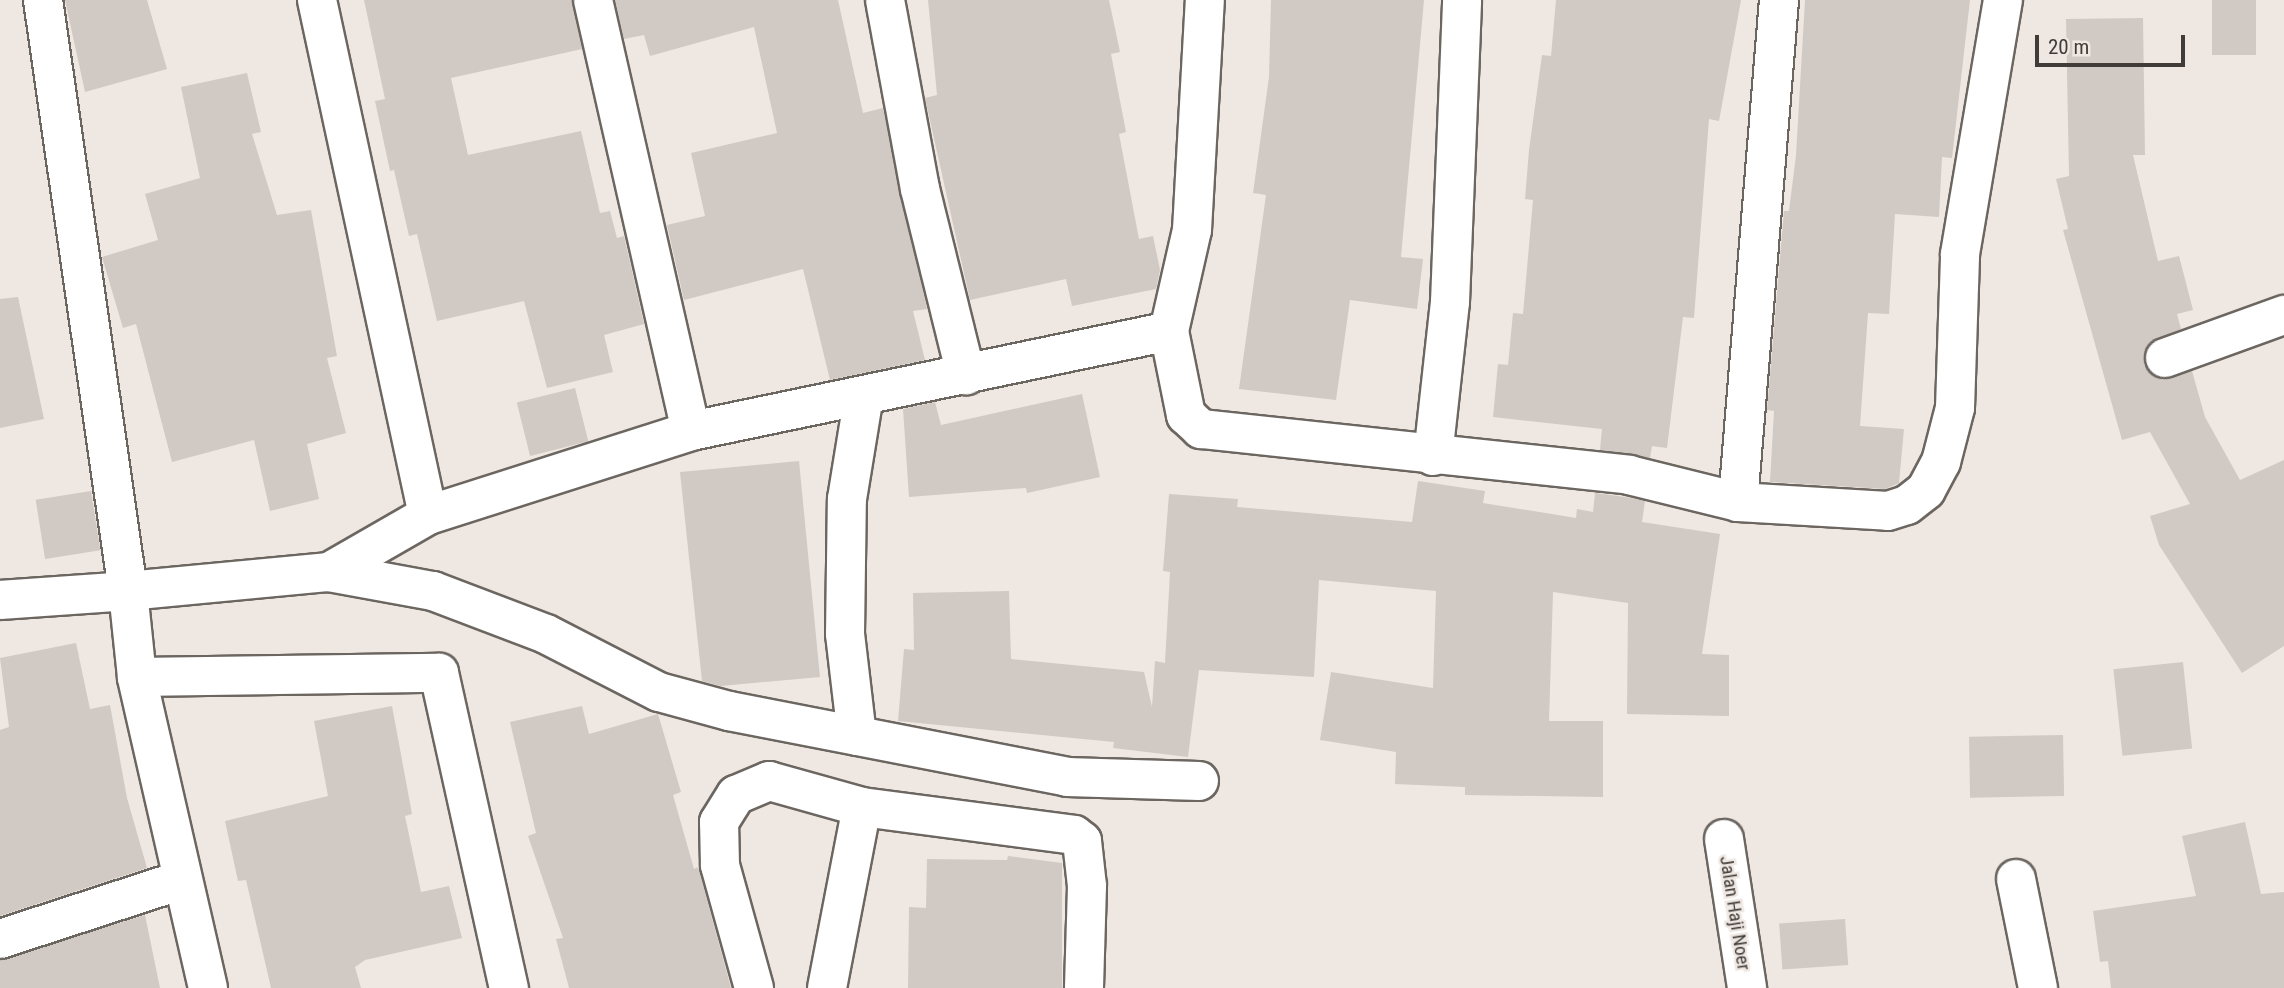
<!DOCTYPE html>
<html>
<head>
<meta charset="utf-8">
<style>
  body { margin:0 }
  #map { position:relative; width:2284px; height:988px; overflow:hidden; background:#efe7e2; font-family:"Roboto Condensed",sans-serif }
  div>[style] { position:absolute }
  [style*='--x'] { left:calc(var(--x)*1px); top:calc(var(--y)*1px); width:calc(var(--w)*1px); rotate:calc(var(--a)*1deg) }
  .building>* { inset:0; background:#d0c9c4; transform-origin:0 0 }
  .roads { filter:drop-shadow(2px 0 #6c6661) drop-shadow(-2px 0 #6c6661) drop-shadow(0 2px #6c6661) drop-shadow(0 -2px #6c6661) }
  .minor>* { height:38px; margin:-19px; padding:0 19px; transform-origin:19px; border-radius:19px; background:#fff }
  span { translate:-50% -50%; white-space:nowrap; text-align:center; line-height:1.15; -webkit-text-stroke:5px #efe7e2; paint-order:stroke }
  .street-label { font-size:19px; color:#3f3c3a }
  .scale { position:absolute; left:2035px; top:35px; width:150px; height:32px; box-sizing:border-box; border:4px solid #3f3c3a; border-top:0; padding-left:9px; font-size:21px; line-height:24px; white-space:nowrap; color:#3f3c3a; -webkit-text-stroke:5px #efe7e2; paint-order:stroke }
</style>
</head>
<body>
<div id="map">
  <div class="building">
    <i style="clip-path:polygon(65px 0,147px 0,167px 69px,85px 92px)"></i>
    <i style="clip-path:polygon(364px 0,572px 0,582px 49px,451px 78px,468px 155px,581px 131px,600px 213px,610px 211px,617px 238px,624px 236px,644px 324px,604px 335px,613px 372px,547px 388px,524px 301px,437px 321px,417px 234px,409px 236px,394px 170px,390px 171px,375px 101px,385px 99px)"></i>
    <i style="clip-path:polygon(615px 0,838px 0,863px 113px,883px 108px,927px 309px,913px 311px,925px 360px,830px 380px,803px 269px,684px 300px,667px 225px,705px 216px,691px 153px,777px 133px,754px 27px,650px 56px,644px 35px,624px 39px)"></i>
    <i style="clip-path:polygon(928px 0,1109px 0,1120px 52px,1111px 54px,1126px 132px,1119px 134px,1139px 239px,1153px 236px,1160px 270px,1156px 289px,1072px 306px,1066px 279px,970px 300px,925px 98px,937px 95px)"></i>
    <i style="clip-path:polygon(1271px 0,1424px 0,1401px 257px,1423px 259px,1417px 309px,1350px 300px,1336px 400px,1239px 389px,1266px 195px,1253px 193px,1269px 77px)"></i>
    <i style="clip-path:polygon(1556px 0,1741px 0,1719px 121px,1709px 119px,1694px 318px,1683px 317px,1667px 448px,1652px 446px,1650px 458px,1600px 450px,1602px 429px,1493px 417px,1498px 364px,1508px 365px,1513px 313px,1523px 314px,1533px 200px,1525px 199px,1529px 150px,1542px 55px,1551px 56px)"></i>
    <i style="clip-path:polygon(1805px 0,1970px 0,1952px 158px,1942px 157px,1939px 217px,1895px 214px,1889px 314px,1868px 313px,1860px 426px,1904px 429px,1899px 483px,1885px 489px,1770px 482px,1774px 411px,1767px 410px,1784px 211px,1789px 211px,1796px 155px)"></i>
    <i style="left:2212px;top:0;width:44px;height:55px"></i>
    <i style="clip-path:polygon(2143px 18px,2145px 155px,2133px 155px,2158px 261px,2179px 256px,2193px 310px,2177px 314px,2181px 329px,2149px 343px,2144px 365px,2162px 380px,2192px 371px,2205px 417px,2240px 480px,2284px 460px,2284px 646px,2242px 673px,2159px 545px,2150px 516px,2190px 504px,2150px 432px,2122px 440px,2063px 230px,2068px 229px,2056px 179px,2069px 176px,2066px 19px)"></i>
    <i style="clip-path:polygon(247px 73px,261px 132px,252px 134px,277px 215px,311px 210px,337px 356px,327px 358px,346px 433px,307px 444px,319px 499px,270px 511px,254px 440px,172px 462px,136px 324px,123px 328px,102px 257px,158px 240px,145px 194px,200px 178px,181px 87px)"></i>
    <i style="clip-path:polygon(18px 297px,44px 419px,0 428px,0 299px)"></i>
    <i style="left:575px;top:388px;width:55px;height:60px;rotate:76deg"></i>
    <i style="clip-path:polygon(1082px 394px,1100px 477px,1027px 493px,1026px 488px,909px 497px,903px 409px,935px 402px,941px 425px)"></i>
    <i style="clip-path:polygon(799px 461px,820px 677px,721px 686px,702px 681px,680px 472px)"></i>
    <i style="clip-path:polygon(1418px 481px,1485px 491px,1483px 503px,1576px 518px,1577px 509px,1593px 512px,1595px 493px,1625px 497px,1645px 501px,1642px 522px,1720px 534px,1702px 654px,1729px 655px,1729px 716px,1627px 714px,1628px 603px,1553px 592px,1549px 721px,1603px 721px,1603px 797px,1465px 795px,1465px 787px,1395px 784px,1396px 752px,1320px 740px,1331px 672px,1433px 688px,1436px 591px,1319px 580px,1314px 677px,1199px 670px,1188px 757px,1113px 748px,1114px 742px,898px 721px,904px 649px,914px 650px,913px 593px,1009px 591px,1011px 659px,1144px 672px,1152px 707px,1155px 661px,1165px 663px,1170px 572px,1163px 571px,1169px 494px,1238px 499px,1237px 507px,1412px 522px)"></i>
    <i style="left:91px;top:491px;width:60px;height:56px;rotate:81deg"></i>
    <i style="clip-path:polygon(76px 643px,90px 709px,110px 705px,127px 798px,147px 868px,0 916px,0 730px,9px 727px,0 658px)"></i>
    <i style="left:2183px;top:662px;width:87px;height:70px;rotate:84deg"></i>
    <i style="clip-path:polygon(392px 706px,412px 814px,405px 816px,421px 892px,449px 886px,462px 938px,365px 960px,355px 967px,361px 988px,271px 988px,246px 880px,238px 881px,225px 821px,328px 796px,314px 721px)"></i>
    <i style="clip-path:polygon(582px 706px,589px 734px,658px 714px,681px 792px,673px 795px,694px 869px,698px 867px,731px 988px,569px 988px,556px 939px,563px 938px,528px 836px,536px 833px,510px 722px)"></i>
    <i style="left:2063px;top:735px;width:61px;height:94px;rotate:89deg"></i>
    <i style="clip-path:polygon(2245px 822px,2261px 894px,2284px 892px,2284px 988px,2111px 988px,2108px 961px,2100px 962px,2093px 911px,2196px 896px,2182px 836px)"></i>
    <i style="clip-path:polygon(1008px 856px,1062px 863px,1062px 988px,908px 988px,909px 907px,926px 908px,927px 859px,1007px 860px)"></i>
    <i style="clip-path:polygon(145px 915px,160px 988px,0 988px,0 960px)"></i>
    <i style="left:1845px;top:919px;width:46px;height:66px;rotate:86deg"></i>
  </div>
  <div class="roads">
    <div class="minor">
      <i style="--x:317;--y:0;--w:527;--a:77.84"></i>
      <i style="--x:593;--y:0;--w:442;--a:77.2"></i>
      <i style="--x:885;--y:0;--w:192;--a:79.5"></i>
      <i style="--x:920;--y:189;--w:192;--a:76.1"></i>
      <i style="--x:1169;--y:331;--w:86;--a:78.6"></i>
      <i style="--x:1186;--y:415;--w:21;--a:43"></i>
      <i style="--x:1201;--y:429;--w:430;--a:6.1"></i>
      <i style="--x:1629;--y:475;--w:112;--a:13.9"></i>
      <i style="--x:1738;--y:502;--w:150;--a:3.4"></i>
      <i style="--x:1888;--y:511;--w:20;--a:-18"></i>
      <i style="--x:1907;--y:505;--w:24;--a:-38"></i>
      <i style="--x:1926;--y:490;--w:32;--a:-62"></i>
      <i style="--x:1941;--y:462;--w:56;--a:-75.5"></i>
      <i style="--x:1955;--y:408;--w:154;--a:-88.1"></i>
      <i style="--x:1960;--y:254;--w:258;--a:-80.4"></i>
      <i style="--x:2165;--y:358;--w:127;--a:-19.9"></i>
      <i style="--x:1433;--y:456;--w:155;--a:-83.7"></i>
      <i style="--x:1450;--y:302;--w:302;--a:-87.7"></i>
      <i style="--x:1738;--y:502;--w:504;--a:-85.33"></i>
      <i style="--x:329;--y:572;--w:106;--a:10.4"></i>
      <i style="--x:433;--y:591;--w:121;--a:20.8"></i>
      <i style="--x:546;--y:634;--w:127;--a:27.2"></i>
      <i style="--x:659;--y:692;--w:73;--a:15.2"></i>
      <i style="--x:729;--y:711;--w:344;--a:11"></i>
      <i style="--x:1067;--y:777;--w:132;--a:1.7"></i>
      <i style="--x:0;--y:600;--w:128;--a:-4"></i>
      <i style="--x:128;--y:591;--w:597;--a:-98.18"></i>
      <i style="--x:137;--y:677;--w:302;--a:-0.8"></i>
      <i style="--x:439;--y:673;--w:323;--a:77.5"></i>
      <i style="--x:857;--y:736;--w:103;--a:-96.7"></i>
      <i style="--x:845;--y:634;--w:135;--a:-89.2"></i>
      <i style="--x:847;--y:499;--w:105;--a:-80.7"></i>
      <i style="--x:1724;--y:839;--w:151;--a:81.2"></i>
      <i style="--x:2016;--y:879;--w:111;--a:78.6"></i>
      <i style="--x:0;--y:939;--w:191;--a:-18"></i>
      <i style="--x:208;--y:988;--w:319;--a:-102.9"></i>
      <i style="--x:137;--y:677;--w:86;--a:-96"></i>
      <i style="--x:128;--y:591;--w:202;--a:-5.4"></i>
      <i style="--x:329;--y:572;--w:114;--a:-29.9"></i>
      <i style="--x:428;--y:515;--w:276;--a:-17.7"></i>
      <i style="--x:691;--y:431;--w:488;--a:-11.8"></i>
      <i style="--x:1169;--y:331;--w:104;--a:-77.2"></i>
      <i style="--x:1192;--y:230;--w:230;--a:-86.8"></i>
      <i style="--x:754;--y:988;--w:128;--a:-105.5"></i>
      <i style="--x:720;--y:865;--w:43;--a:-91.3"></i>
      <i style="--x:719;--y:822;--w:32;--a:-58"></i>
      <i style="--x:736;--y:795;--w:36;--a:-23"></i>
      <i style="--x:769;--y:781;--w:97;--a:15.6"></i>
      <i style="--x:827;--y:988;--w:184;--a:-79.1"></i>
      <i style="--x:862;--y:807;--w:214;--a:7.5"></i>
      <i style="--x:1074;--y:835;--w:10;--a:37"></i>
      <i style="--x:1082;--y:841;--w:45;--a:83.7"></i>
      <i style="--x:1087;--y:886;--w:102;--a:91.7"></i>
    </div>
  </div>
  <div class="street-label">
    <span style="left:1735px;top:913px;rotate:81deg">Jalan Haji Noer</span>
  </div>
  <div class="scale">20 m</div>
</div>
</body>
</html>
